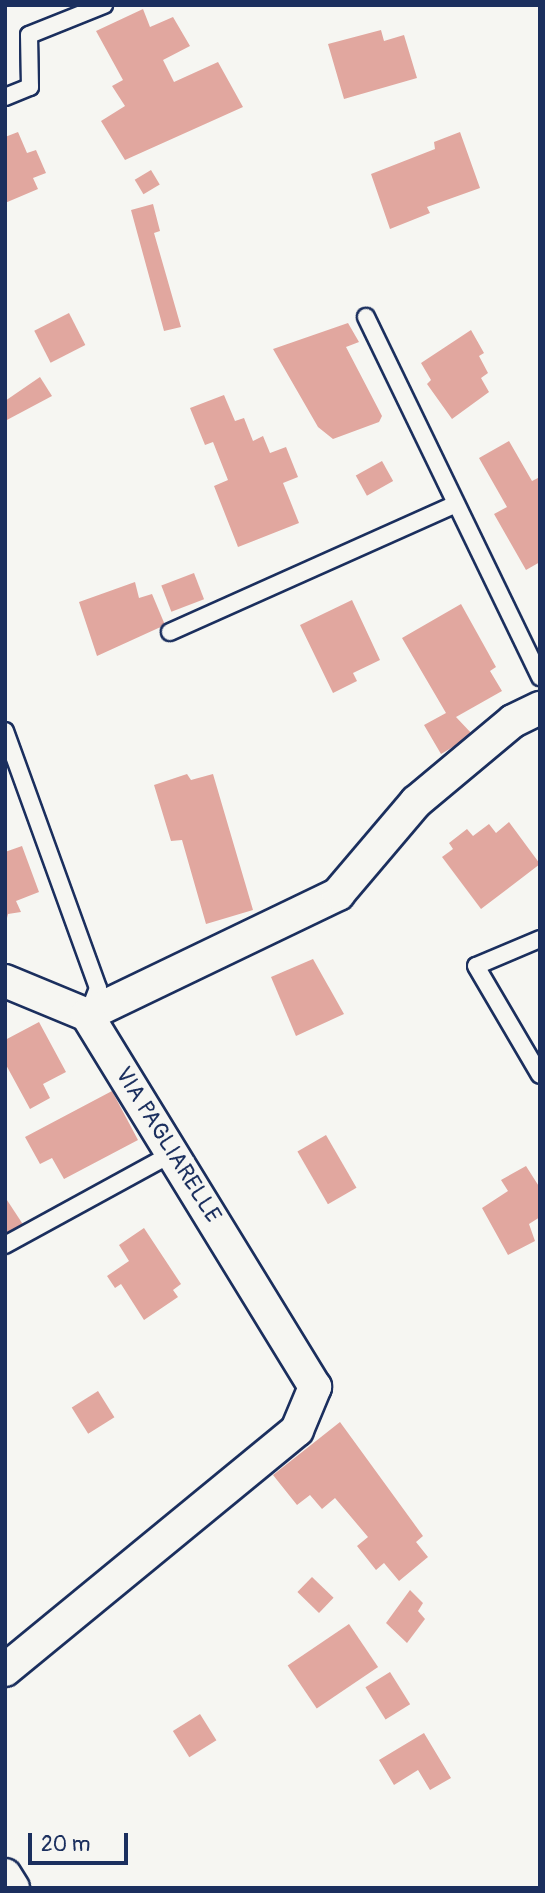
<!DOCTYPE html>
<html>
<head>
<meta charset="utf-8">
<style>
  body { margin:0 }
  #map { position:relative; width:545px; height:1893px; overflow:hidden; background:#f6f6f2; font-family:Pangolin,sans-serif }
  div>[style] { position:absolute }
  [style*='--x'] { left:calc(var(--x)*1px); top:calc(var(--y)*1px); width:calc(var(--w)*1px); rotate:calc(var(--a)*1deg) }
  .building>* { inset:0; background:#e1a79f; transform-origin:0 0 }
  .roads { filter:drop-shadow(2px 0 #1b2f5e) drop-shadow(-2px 0 #1b2f5e) drop-shadow(0 2px #1b2f5e) drop-shadow(0 -2px #1b2f5e) }
  .service>* { height:16px; margin:-8px; padding:0 8px; transform-origin:8px; border-radius:8px; background:#f6f6f2 }
  .minor>* { height:32px; margin:-16px; padding:0 16px; transform-origin:16px; border-radius:16px; background:#f6f6f2 }
  span { translate:-50% -50%; white-space:nowrap; text-align:center; line-height:1.15; -webkit-text-stroke:7px #f6f6f2; paint-order:stroke }
  .street-label { font-size:23px; color:#1b2f5e }
  .frame { position:absolute; inset:0; border:7px solid #1b2f5e; pointer-events:none }
  .scale { position:absolute; left:28px; top:1833px; width:100px; height:32px; box-sizing:border-box; border:4px solid #1b2f5e; border-top:0; padding-left:9px; font-size:21px; line-height:24px; white-space:nowrap; color:#1b2f5e; -webkit-text-stroke:5px #f6f6f2; paint-order:stroke }
</style>
</head>
<body>
<div id="map">
  <div class="building">
    <i style="clip-path:polygon(143px 9px,150px 27px,173px 17px,190px 46px,163px 60px,174px 82px,218px 62px,243px 107px,125px 160px,101px 121px,125px 106px,112px 86px,123px 80px,96px 31px)"></i>
    <i style="clip-path:polygon(381px 30px,384px 41px,404px 35px,417px 78px,344px 99px,328px 44px)"></i>
    <i style="clip-path:polygon(18px 132px,27px 153px,36px 150px,46px 173px,33px 178px,38px 189px,5px 203px,5px 137px)"></i>
    <i style="clip-path:polygon(460px 132px,480px 188px,427px 207px,430px 213px,390px 229px,371px 174px,435px 149px,434px 142px)"></i>
    <i style="left:151px;top:170px;width:17px;height:19px;rotate:59deg"></i>
    <i style="clip-path:polygon(153px 204px,160px 231px,154px 233px,181px 327px,164px 331px,131px 210px)"></i>
    <i style="left:69px;top:313px;width:36px;height:39px;rotate:63deg"></i>
    <i style="clip-path:polygon(348px 323px,359px 342px,346px 347px,382px 416px,379px 422px,333px 439px,318px 427px,273px 349px)"></i>
    <i style="clip-path:polygon(471px 330px,484px 353px,479px 356px,488px 373px,481px 378px,489px 392px,452px 419px,427px 384px,431px 380px,421px 363px)"></i>
    <i style="clip-path:polygon(40px 377px,52px 396px,5px 421px,5px 401px)"></i>
    <i style="clip-path:polygon(224px 395px,235px 421px,244px 418px,253px 441px,263px 436px,270px 453px,286px 447px,298px 477px,283px 483px,299px 523px,238px 547px,214px 486px,228px 480px,213px 442px,205px 445px,190px 408px)"></i>
    <i style="clip-path:polygon(509px 441px,532px 481px,540px 477px,540px 562px,526px 570px,494px 514px,507px 507px,479px 458px)"></i>
    <i style="left:382px;top:461px;width:23px;height:30px;rotate:61deg"></i>
    <i style="left:194px;top:573px;width:28px;height:35px;rotate:69deg"></i>
    <i style="clip-path:polygon(135px 582px,139px 598px,152px 594px,165px 625px,97px 656px,79px 602px)"></i>
    <i style="clip-path:polygon(352px 600px,380px 660px,353px 673px,357px 681px,333px 693px,300px 625px)"></i>
    <i style="clip-path:polygon(461px 604px,496px 667px,490px 671px,502px 691px,456px 717px,473px 735px,441px 754px,424px 725px,446px 713px,402px 638px)"></i>
    <i style="clip-path:polygon(187px 774px,191px 780px,213px 774px,253px 910px,206px 924px,182px 840px,171px 841px,154px 785px)"></i>
    <i style="clip-path:polygon(509px 822px,540px 864px,481px 909px,442px 857px,453px 849px,449px 843px,467px 829px,473px 836px,489px 824px,496px 833px)"></i>
    <i style="clip-path:polygon(22px 846px,39px 892px,16px 901px,21px 912px,8px 914px,5px 926px,5px 852px)"></i>
    <i style="clip-path:polygon(313px 959px,344px 1014px,296px 1036px,271px 977px)"></i>
    <i style="clip-path:polygon(39px 1022px,66px 1072px,43px 1084px,50px 1098px,30px 1109px,5px 1063px,5px 1040px)"></i>
    <i style="clip-path:polygon(112px 1091px,138px 1140px,64px 1179px,52px 1158px,40px 1164px,25px 1137px)"></i>
    <i style="left:326px;top:1135px;width:61px;height:33px;rotate:60deg"></i>
    <i style="clip-path:polygon(526px 1166px,540px 1188px,540px 1217px,529px 1224px,535px 1241px,508px 1255px,482px 1208px,508px 1191px,501px 1180px)"></i>
    <i style="clip-path:polygon(5px 1197px,24px 1226px,5px 1234px)"></i>
    <i style="clip-path:polygon(144px 1228px,181px 1284px,173px 1290px,178px 1297px,144px 1320px,121px 1284px,115px 1288px,107px 1276px,129px 1261px,119px 1245px)"></i>
    <i style="left:98px;top:1391px;width:31px;height:31px;rotate:58deg"></i>
    <i style="clip-path:polygon(340px 1422px,423px 1536px,416px 1542px,428px 1557px,399px 1581px,384px 1563px,376px 1570px,357px 1546px,368px 1537px,335px 1498px,322px 1509px,310px 1495px,297px 1505px,273px 1475px)"></i>
    <i style="left:312px;top:1577px;width:30px;height:21px;rotate:44deg"></i>
    <i style="clip-path:polygon(410px 1590px,423px 1603px,418px 1611px,425px 1619px,407px 1643px,386px 1623px)"></i>
    <i style="left:349px;top:1624px;width:52px;height:74px;rotate:56deg"></i>
    <i style="left:390px;top:1672px;width:38px;height:29px;rotate:58deg"></i>
    <i style="left:200px;top:1714px;width:31px;height:32px;rotate:58deg"></i>
    <i style="clip-path:polygon(424px 1733px,451px 1778px,430px 1790px,418px 1770px,394px 1785px,379px 1760px)"></i>
  </div>
  <div class="roads">
    <div class="service">
      <i style="--x:5;--y:97;--w:27;--a:-22"></i>
      <i style="--x:30;--y:87;--w:52;--a:-91.1"></i>
      <i style="--x:29;--y:35;--w:81;--a:-21.8"></i>
      <i style="--x:366;--y:317;--w:400;--a:64.2"></i>
      <i style="--x:170;--y:632;--w:313;--a:-24.1"></i>
      <i style="--x:5;--y:731;--w:273;--a:70.1"></i>
      <i style="--x:98;--y:988;--w:25;--a:111"></i>
      <i style="--x:540;--y:939;--w:69;--a:157.1"></i>
      <i style="--x:476;--y:966;--w:126;--a:59.6"></i>
      <i style="--x:5;--y:1245;--w:192;--a:-28.7"></i>
    </div>
    <div class="minor">
      <i style="--x:5;--y:981;--w:89;--a:22.5"></i>
      <i style="--x:87;--y:1015;--w:279;--a:-25.7"></i>
      <i style="--x:338;--y:894;--w:121;--a:-49.7"></i>
      <i style="--x:416;--y:802;--w:126;--a:-39.9"></i>
      <i style="--x:513;--y:721;--w:30;--a:-26"></i>
      <i style="--x:5;--y:1670;--w:378;--a:-39.4"></i>
      <i style="--x:297;--y:1430;--w:47;--a:-67.3"></i>
      <i style="--x:315;--y:1387;--w:436;--a:-121.5"></i>
      <i style="--x:5;--y:1875;--w:15;--a:58"></i>
    </div>
  </div>
  <div class="street-label">
    <span style="left:168px;top:1145px;rotate:58deg">VIA PAGLIARELLE</span>
  </div>
  <div class="frame"></div>
  <div class="scale">20 m</div>
</div>
</body>
</html>
